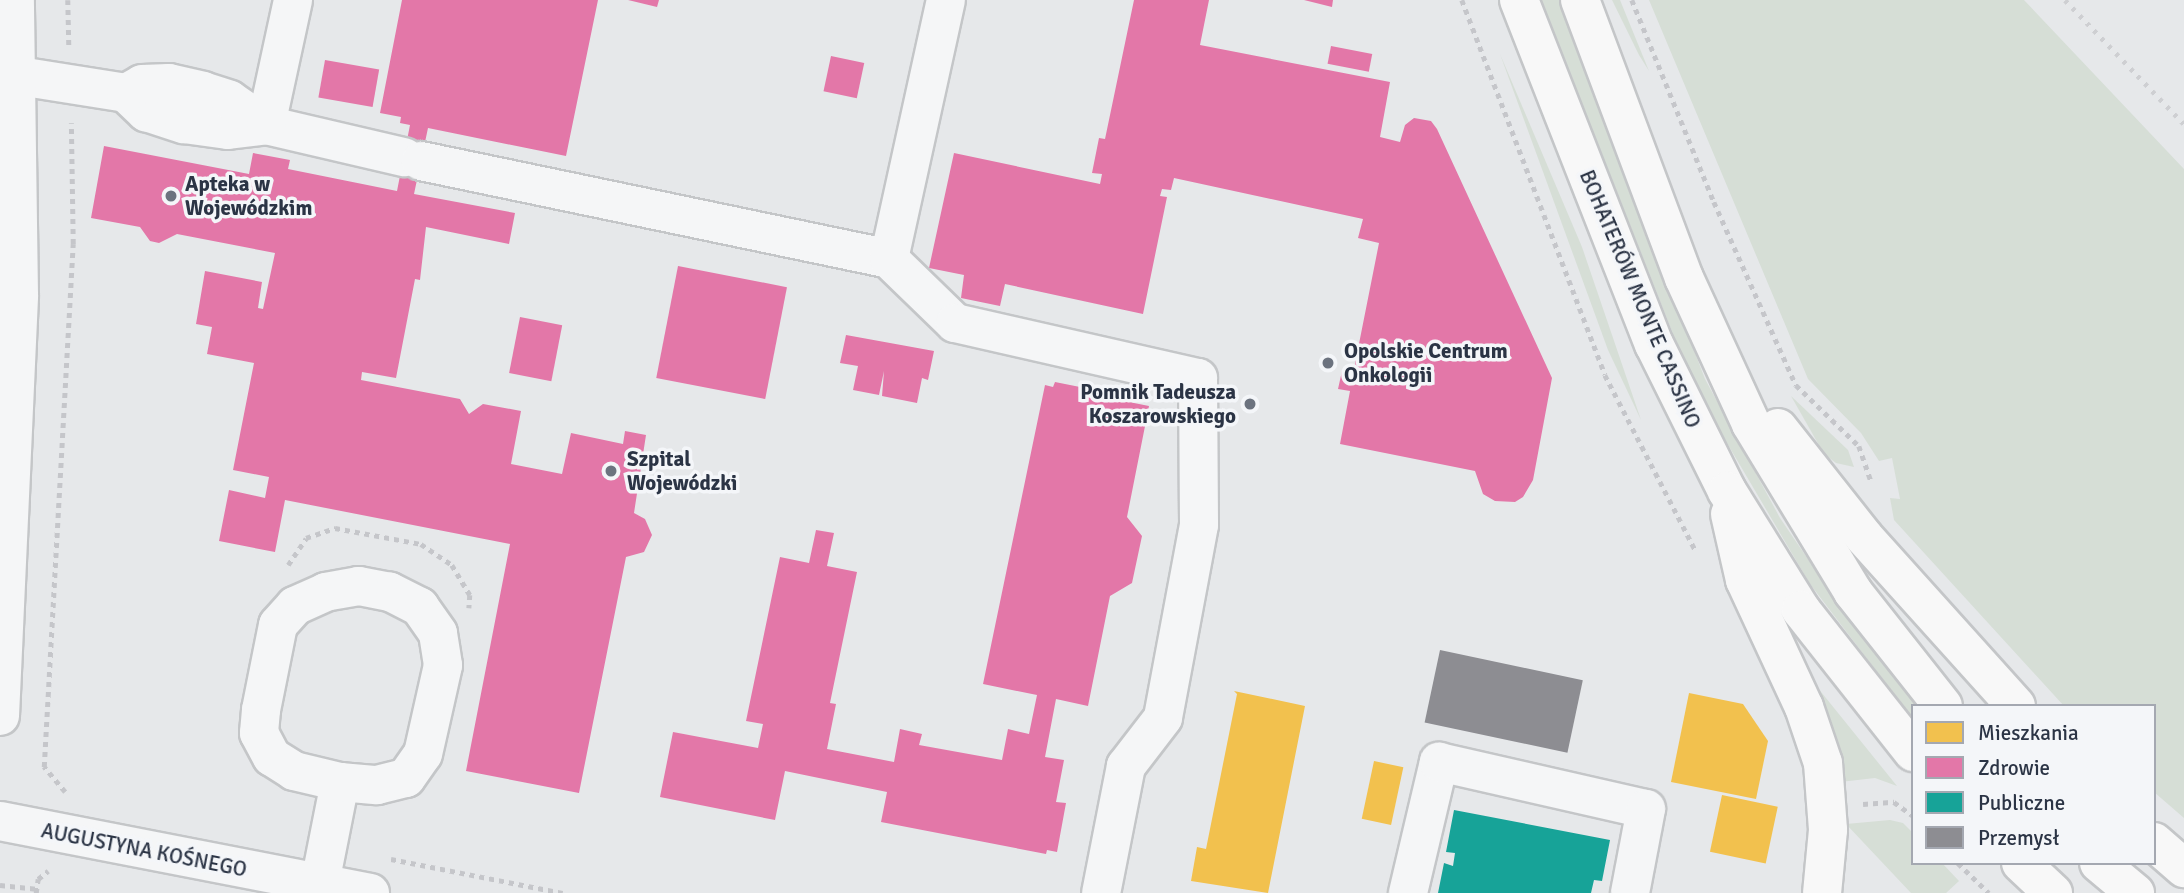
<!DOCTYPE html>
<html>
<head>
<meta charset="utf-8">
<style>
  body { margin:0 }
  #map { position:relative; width:2184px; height:893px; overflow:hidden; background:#e6e8ea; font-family:Signika,sans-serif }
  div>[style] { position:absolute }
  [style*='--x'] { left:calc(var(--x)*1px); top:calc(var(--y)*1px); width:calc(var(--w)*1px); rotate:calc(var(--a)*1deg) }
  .green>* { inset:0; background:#d6ded6 }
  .homes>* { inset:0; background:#f2c14e; transform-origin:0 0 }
  .health>* { inset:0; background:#e377a8; transform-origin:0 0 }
  .public>* { inset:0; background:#17a398 }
  .industry>* { inset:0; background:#8d8d92; transform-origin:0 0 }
  .path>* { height:4.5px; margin-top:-2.25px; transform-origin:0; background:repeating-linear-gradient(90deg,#c5c6ca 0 5px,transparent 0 10px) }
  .roads { filter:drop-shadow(2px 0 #c4c6c8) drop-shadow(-2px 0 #c4c6c8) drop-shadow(0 2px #c4c6c8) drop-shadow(0 -2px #c4c6c8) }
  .minor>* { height:38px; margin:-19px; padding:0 19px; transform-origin:19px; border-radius:19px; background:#f5f6f7 }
  .major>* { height:38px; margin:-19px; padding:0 19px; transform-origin:19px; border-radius:19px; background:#f8f8f8 }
  .rail>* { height:5px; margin-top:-2.5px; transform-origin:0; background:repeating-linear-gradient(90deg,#cecfd2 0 3.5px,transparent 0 10.5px) }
  .dots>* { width:19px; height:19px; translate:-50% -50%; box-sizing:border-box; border:4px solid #f4f6f9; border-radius:50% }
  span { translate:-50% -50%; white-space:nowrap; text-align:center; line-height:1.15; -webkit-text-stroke:7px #f4f6f9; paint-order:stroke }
  .poi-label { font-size:21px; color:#2b3445; font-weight:700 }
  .left { translate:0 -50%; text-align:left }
  .right { translate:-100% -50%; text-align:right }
  .street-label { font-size:21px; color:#2b3445 }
  .legend { position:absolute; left:1911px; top:704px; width:245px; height:161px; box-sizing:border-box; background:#f4f6f9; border:2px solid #a4a8b1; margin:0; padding:9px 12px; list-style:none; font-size:21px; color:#2b3445 }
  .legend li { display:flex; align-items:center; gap:14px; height:35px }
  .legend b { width:35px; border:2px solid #a4a8b1 }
</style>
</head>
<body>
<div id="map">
  <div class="green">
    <i style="clip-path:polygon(1541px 0,1560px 0,1705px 379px,1780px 518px,1852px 624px,1917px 706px,1913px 706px,1913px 719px,1810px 584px,1694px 387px)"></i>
    <i style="clip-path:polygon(1612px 0,1620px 0,1649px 71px,1639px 55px)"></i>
    <i style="clip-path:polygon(1649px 0,2024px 0,2184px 169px,2184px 818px,2154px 792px,2154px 706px,2064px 706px,1894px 520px,1890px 498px,1900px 499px,1892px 458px,1879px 461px,1861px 433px,1808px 379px)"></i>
    <i style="clip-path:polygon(1500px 54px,1582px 247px,1641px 420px,1608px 350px)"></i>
    <i style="clip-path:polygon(1791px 396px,1848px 450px,1854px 467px,1836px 463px,1824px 454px)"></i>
    <i style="clip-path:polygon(1809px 677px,1897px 786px,1875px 778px,1840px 782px)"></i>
    <i style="clip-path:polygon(1890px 820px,1903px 823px,1913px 833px,1913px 863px,1942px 863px,1959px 881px,1946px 893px,1911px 893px,1846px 824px)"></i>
  </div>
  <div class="homes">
    <i style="clip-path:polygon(1234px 691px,1305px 706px,1268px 893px,1191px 881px,1197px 847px,1206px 849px,1237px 694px)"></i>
    <i style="clip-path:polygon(1689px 693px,1743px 704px,1768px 741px,1756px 799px,1671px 782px)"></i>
    <i style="left:1374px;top:761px;width:30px;height:59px;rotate:12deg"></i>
    <i style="left:1722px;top:795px;width:57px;height:58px;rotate:12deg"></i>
  </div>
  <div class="health">
    <i style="clip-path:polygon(402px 0,598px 0,566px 156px,428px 128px,414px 194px,515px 213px,509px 244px,426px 227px,420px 280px,415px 279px,396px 378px,362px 372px,361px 380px,460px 399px,469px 414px,483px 404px,521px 411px,511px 464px,562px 474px,571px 433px,623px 444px,625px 431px,646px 435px,634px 513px,645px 519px,652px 535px,644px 552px,626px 557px,579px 793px,466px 771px,510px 544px,285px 500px,275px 552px,219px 541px,229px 490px,265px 498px,269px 477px,233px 470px,254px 363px,207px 354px,212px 327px,196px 324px,205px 271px,262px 282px,258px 308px,263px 309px,275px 253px,177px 234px,159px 243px,150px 241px,140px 227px,91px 218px,104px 146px,249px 174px,253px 153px,290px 160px,288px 169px,397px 191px,410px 125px,400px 123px,401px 117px,380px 113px)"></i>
    <i style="clip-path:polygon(628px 0,659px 0,657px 7px)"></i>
    <i style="clip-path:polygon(1134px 0,1209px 0,1200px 45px,1390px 82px,1380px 137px,1400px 142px,1405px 125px,1414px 118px,1431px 121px,1437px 129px,1552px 378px,1533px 480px,1523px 497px,1515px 502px,1495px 501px,1483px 494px,1475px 471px,1340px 444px,1350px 391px,1338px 389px,1342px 371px,1353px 374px,1379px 243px,1358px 238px,1363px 219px,1174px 178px,1171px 190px,1162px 189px,1160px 196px,1167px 197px,1143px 314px,1005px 284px,1000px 306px,961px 298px,964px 275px,929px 268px,954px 153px,1100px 184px,1102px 174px,1092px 173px,1099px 138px,1105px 139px)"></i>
    <i style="clip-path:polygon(1304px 0,1333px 0,1332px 7px)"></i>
    <i style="left:1331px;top:46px;width:42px;height:18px;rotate:11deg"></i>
    <i style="left:831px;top:56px;width:34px;height:36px;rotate:12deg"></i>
    <i style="left:325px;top:60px;width:55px;height:38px;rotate:10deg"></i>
    <i style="left:678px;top:266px;width:111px;height:114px;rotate:11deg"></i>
    <i style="left:520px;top:317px;width:43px;height:57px;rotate:11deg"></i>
    <i style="clip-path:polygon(846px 335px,934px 351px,928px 380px,922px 378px,917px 403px,882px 396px,884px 371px,879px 395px,853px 390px,858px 366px,840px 363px)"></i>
    <i style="clip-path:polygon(1055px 382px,1090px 389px,1089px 394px,1149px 406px,1127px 517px,1142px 536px,1132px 583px,1110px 596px,1088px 706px,1056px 699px,1045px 757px,1064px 760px,1056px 802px,1066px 803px,1057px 852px,1047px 850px,1046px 854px,881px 822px,887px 792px,785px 771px,775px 820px,660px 797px,673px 732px,758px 748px,763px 724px,746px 721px,780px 557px,809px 563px,816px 530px,834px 533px,827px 566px,857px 572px,830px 703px,836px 704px,827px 749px,894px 762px,900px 729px,922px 734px,919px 745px,1002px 760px,1008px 729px,1029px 734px,1037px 695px,983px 684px,1045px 385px,1053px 387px)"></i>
  </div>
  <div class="public">
    <i style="clip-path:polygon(1454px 810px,1610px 840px,1602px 881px,1594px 880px,1591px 893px,1438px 893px,1444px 863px,1453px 866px,1455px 853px,1446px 852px)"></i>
  </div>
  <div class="industry">
    <i style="left:1440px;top:650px;width:146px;height:74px;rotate:12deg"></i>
  </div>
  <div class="path">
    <i style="--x:68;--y:0;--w:45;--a:88.7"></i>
    <i style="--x:1462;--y:0;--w:401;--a:69.1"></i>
    <i style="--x:1605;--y:375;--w:196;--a:62.7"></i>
    <i style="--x:1632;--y:0;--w:218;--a:67.9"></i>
    <i style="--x:1714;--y:202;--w:201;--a:65.9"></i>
    <i style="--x:1796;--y:385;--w:88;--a:44.1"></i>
    <i style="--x:1859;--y:446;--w:36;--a:71"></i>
    <i style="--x:288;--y:565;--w:32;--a:-56"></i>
    <i style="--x:306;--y:538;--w:31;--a:-19"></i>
    <i style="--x:335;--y:528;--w:87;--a:10.5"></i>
    <i style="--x:421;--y:544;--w:37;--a:34"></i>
    <i style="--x:452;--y:565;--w:35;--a:59"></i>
    <i style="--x:470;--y:595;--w:13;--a:94"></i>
    <i style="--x:65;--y:792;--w:33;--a:-130"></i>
    <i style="--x:44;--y:767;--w:524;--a:-86.83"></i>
    <i style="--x:73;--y:244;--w:121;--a:-90.9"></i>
    <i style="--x:1863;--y:804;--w:31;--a:-4"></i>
    <i style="--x:1894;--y:802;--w:24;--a:36"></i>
    <i style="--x:391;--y:859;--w:175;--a:11.2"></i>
    <i style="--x:1958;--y:863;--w:43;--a:44.1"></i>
    <i style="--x:0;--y:885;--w:36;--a:6"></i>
    <i style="--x:36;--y:893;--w:14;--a:-82"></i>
    <i style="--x:38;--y:879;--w:13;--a:-39"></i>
  </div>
  <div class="roads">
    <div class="minor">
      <i style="--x:0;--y:73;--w:128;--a:9"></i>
      <i style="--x:126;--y:93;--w:28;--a:44"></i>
      <i style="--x:146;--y:112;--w:40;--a:18"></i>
      <i style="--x:184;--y:124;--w:44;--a:7.8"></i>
      <i style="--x:228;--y:130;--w:38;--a:-7"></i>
      <i style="--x:266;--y:125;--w:142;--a:13.1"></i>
      <i style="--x:126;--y:93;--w:18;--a:-29"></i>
      <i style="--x:142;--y:84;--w:27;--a:-2"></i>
      <i style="--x:169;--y:83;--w:35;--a:13"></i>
      <i style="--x:203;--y:91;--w:28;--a:18"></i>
      <i style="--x:230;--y:100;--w:44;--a:34.8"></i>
      <i style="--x:266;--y:125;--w:128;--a:-77.8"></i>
      <i style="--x:421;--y:161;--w:478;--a:11.8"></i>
      <i style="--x:889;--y:259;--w:92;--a:44.1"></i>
      <i style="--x:955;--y:323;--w:249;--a:12.8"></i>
      <i style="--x:1198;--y:378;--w:147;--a:89.6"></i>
      <i style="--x:1199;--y:525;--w:196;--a:100.6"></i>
      <i style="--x:1163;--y:718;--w:61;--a:127.6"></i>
      <i style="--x:1126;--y:766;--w:129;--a:101.1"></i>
      <i style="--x:889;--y:259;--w:265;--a:-77.6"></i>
      <i style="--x:0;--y:716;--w:421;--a:-87.4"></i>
      <i style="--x:19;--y:295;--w:295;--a:-90.8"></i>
      <i style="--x:0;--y:821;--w:377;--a:11"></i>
      <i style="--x:320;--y:883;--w:103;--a:-78.8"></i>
      <i style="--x:340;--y:782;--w:37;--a:5"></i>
      <i style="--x:377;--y:785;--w:30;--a:-14"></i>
      <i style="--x:406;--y:778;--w:29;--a:-55"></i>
      <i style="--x:423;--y:754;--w:91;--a:-77.3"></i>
      <i style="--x:443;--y:665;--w:32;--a:-99"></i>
      <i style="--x:438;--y:633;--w:32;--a:-125"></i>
      <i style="--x:420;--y:607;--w:34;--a:-153"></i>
      <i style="--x:390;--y:592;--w:32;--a:-169"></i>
      <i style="--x:359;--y:586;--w:34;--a:170"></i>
      <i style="--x:326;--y:592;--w:34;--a:156"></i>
      <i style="--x:295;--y:606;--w:25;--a:132"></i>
      <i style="--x:278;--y:625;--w:87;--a:101.3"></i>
      <i style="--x:261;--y:710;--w:23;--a:95"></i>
      <i style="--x:259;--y:733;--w:27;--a:62"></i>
      <i style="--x:272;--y:757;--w:26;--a:32"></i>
      <i style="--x:294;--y:771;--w:47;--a:13.4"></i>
      <i style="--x:1408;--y:893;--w:135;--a:-76.7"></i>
      <i style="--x:1439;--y:762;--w:212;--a:12.8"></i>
      <i style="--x:1646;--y:809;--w:86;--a:100.8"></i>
    </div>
    <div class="major">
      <i style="--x:1519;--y:0;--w:370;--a:68.6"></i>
      <i style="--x:1654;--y:344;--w:164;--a:63.6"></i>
      <i style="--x:1727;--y:491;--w:140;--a:58.1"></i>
      <i style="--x:1801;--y:610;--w:181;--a:51.7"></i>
      <i style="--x:1580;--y:0;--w:297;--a:69.5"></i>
      <i style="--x:1684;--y:278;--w:161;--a:65.3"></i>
      <i style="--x:1751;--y:424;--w:197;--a:58.7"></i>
      <i style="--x:1853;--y:592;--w:145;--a:51.7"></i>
      <i style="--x:1778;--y:428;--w:139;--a:51.7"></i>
      <i style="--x:1864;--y:537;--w:227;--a:48"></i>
      <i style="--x:1730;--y:514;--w:68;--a:77.2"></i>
      <i style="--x:1745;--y:580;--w:140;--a:65.1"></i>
      <i style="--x:1804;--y:707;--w:59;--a:71.3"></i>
      <i style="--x:1823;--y:763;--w:67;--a:85.7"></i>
      <i style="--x:1828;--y:830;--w:63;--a:95.4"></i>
      <i style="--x:2154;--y:842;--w:40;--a:41"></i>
      <i style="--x:2021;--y:863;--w:44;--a:43.2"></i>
      <i style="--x:2099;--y:863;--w:47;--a:39.8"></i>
    </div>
  </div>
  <div class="rail">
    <i style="--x:2065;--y:0;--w:172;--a:46.2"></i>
  </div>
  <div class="dots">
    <i style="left:171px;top:196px;background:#6c737f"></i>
    <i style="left:1328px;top:363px;background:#6c737f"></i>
    <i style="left:1250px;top:404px;background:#6c737f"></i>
    <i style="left:611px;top:471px;background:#6c737f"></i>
  </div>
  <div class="poi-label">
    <span class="left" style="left:185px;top:196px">Apteka w<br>Wojewódzkim</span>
    <span class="left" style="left:1344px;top:363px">Opolskie Centrum<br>Onkologii</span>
    <span class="right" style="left:1236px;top:404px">Pomnik Tadeusza<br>Koszarowskiego</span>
    <span class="left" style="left:627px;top:471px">Szpital<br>Wojewódzki</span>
  </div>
  <div class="street-label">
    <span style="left:1640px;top:299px;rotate:67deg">BOHATERÓW MONTE CASSINO</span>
    <span style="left:144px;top:850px;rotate:11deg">AUGUSTYNA KOŚNEGO</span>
  </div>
  <ul class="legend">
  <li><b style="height:19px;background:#f2c14e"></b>Mieszkania</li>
  <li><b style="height:19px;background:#e377a8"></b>Zdrowie</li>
  <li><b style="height:19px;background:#17a398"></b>Publiczne</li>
  <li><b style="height:19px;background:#8d8d92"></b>Przemysł</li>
  </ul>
</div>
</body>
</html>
